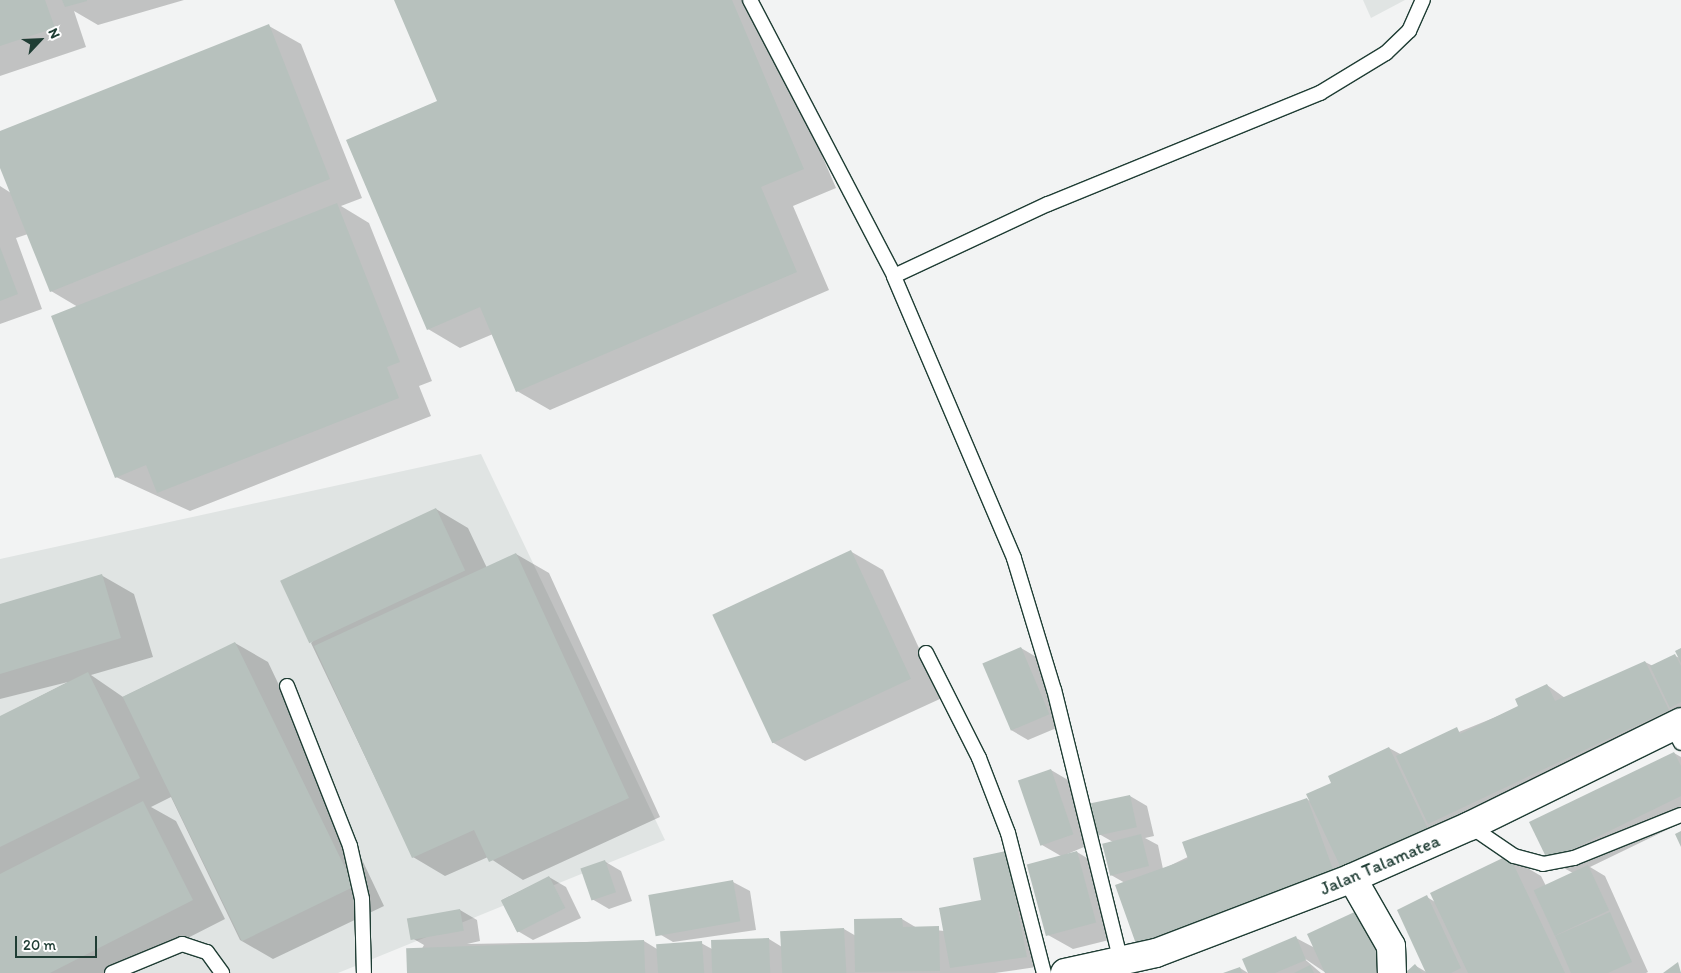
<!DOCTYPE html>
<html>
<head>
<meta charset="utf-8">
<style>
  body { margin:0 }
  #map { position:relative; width:1681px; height:973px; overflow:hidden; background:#f2f3f3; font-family:Itim,sans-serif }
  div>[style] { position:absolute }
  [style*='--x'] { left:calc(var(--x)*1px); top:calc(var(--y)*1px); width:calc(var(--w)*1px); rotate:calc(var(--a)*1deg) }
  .built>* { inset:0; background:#e0e4e3 }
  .shadow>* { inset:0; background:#0003 }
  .building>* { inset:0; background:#b7c1bd; transform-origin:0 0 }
  .roads { filter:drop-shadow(1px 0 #1f3d34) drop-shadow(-1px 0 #1f3d34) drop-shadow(0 1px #1f3d34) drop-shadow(0 -1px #1f3d34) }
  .service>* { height:14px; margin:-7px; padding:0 7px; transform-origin:7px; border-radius:7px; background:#fff }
  .minor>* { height:28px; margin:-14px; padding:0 14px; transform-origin:14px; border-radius:14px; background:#fff }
  .tertiary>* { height:28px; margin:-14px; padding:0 14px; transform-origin:14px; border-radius:14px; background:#fff }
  span { translate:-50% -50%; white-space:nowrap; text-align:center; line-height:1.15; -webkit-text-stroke:4px #fff; paint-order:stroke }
  .street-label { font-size:18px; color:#1f3d34 }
  .north { position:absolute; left:15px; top:15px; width:50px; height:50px; -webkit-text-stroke:4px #fff; paint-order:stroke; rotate:65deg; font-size:14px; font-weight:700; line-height:20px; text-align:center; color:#1f3d34 }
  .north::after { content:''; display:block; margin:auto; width:18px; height:22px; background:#1f3d34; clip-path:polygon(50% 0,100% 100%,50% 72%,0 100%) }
  .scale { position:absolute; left:15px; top:936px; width:82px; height:22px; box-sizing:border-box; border:2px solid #1f3d34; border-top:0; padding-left:6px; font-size:15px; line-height:18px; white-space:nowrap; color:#1f3d34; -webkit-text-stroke:4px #fff; paint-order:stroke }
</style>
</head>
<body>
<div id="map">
  <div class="built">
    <i style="clip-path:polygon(1363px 0,1405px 0,1371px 18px)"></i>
    <i style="clip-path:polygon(481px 454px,665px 840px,338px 973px,0 973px,0 559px)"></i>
  </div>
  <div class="shadow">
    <i style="clip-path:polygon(0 0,184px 0,98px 25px,74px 11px,86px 47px,0 76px)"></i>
    <i style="clip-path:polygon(395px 0,755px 0,836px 188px,793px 206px,829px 290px,550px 410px,517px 391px,493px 334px,460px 348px,428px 329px,439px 101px)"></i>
    <i style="clip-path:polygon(269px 26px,301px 44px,362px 198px,341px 206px,369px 223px,432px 381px,419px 386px,431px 416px,190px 511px,116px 477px,78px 307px,51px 291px,28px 234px,16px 238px,42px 309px,0 324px,0 186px,11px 193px,0 164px,0 133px)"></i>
    <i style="clip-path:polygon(436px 509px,468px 528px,487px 568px,516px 554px,549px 573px,660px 817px,523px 880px,488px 857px,445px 876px,413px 857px,311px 643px)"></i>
    <i style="clip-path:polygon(850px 551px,883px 570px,942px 698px,805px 761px,772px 742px)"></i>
    <i style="clip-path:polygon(101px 575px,134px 594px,153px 657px,91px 675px,123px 697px,235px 643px,268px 662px,384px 906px,273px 959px,240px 940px,171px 797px,151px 807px,176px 821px,225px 919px,119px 973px,0 973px,0 717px,68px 682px,0 699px,0 605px)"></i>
    <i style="clip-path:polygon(1021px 648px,1038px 658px,1066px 724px,1028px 740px,1011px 730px)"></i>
    <i style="clip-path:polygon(1681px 649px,1681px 722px,1154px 952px,1137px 943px,1125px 883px,1111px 875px,1113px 842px,1099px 834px,1130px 796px,1147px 806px,1154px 836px,1145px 838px,1158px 845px,1163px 869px,1307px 799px,1311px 802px,1389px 748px,1402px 755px,1518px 708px,1547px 685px,1565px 698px,1645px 662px,1653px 666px,1675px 656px,1680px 658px)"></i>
    <i style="clip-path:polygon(1674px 753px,1681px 757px,1681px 823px,1590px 867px,1605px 876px,1648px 972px,1646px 973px,1326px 973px,1301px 956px,1321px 973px,1250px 973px,1296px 938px,1315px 948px,1386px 925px,1408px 972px,1416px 966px,1428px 973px,1427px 897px,1435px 902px,1509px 857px,1541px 876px,1546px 886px,1573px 873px,1549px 860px)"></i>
    <i style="clip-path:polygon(1051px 770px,1068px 780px,1091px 844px,1065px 855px,1077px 852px,1102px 867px,1121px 937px,1073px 949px,1048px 935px,1061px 856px,1042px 845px)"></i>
    <i style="clip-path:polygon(1006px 853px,1023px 863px,1043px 966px,995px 973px,408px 973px,424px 945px,412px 938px,460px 910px,477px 920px,480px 941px,467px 944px,644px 941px,657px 949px,701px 943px,712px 949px,769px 939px,782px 947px,844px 929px,856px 936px,902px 919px,917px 928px,944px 931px,983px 901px)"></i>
    <i style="clip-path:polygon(604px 861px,621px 871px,632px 901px,609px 909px,592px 899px)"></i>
    <i style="clip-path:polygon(549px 877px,566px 887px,581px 918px,533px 940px,516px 930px,502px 900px)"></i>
    <i style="clip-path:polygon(733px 882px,750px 891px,756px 930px,673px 942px,656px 932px)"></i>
    <i style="clip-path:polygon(1240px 968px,1248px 973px,1226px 973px)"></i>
  </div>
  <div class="building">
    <i style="clip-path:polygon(0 0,45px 0,55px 28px,0 46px)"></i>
    <i style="clip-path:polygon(62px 0,87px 0,87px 1px,65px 7px)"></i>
    <i style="clip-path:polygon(394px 0,732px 0,804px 169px,761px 187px,797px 272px,516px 392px,480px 307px,427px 330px,346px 140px,437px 101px)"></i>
    <i style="clip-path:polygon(269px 24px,330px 179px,50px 292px,0 168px,0 131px)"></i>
    <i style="clip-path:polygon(337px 203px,400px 362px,387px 367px,399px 398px,157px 493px,146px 465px,115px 478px,51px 316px)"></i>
    <i style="clip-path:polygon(0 247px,18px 294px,0 301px)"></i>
    <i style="left:436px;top:508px;width:69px;height:172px;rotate:65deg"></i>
    <i style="left:851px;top:550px;width:142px;height:153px;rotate:65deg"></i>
    <i style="clip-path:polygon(516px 553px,629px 798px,489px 862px,474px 830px,412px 858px,314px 646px)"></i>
    <i style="clip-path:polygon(102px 574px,121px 638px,0 674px,0 604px)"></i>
    <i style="left:235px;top:642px;width:272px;height:125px;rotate:64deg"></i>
    <i style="left:1021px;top:647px;width:73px;height:42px;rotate:67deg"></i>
    <i style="clip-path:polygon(1681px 648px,1681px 663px,1675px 651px)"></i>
    <i style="clip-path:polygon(1675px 654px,1681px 666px,1681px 702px,1670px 708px,1650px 666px)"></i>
    <i style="clip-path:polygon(1645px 661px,1669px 710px,1428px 824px,1396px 756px,1457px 727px,1460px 734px,1518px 706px,1515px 699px,1547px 684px,1555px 701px)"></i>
    <i style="clip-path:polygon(88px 672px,140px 778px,0 847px,0 716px)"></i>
    <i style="clip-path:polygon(1389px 747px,1428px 829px,1342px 870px,1306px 794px,1331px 783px,1328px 776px)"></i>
    <i style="clip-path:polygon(1674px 752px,1681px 766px,1681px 796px,1548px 861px,1529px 822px)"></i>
    <i style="left:1051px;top:769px;width:69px;height:35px;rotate:71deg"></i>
    <i style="left:1130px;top:795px;width:33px;height:40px;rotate:78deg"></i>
    <i style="clip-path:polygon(1307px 798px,1334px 872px,1136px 944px,1115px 885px,1188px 859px,1182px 842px)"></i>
    <i style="clip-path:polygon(143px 801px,193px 900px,50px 973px,0 973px,0 874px)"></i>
    <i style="clip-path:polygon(1681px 831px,1681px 847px,1675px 834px)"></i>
    <i style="left:1141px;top:834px;width:33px;height:40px;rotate:76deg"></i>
    <i style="clip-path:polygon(1006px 851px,1027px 957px,950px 968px,939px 908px,981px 900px,973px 858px)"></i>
    <i style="left:1077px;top:851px;width:74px;height:52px;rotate:75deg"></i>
    <i style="clip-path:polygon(1509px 855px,1565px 973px,1468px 973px,1430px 893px)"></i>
    <i style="left:605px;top:860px;width:34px;height:26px;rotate:71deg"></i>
    <i style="left:1588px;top:865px;width:50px;height:60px;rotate:65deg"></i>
    <i style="left:549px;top:876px;width:36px;height:54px;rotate:63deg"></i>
    <i style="left:733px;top:880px;width:42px;height:86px;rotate:80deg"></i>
    <i style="clip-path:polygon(1427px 895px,1461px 968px,1451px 973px,1426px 973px,1397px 910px)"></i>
    <i style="left:460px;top:909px;width:22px;height:54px;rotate:80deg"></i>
    <i style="clip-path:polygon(1361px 909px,1391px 973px,1325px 973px,1307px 934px)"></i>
    <i style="clip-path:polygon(1610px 912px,1632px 962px,1608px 973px,1571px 973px,1555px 936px)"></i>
    <i style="clip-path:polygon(902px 918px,903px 927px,939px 926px,940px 971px,855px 972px,854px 919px)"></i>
    <i style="left:844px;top:928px;width:45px;height:64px;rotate:87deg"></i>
    <i style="clip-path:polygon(1296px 936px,1306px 960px,1275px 973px,1248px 973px,1242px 959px)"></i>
    <i style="left:769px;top:938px;width:35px;height:58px;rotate:88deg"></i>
    <i style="left:644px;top:940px;width:33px;height:238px;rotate:88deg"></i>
    <i style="left:702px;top:941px;width:32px;height:46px;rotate:86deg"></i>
    <i style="clip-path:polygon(1678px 962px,1681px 973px,1663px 973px)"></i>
    <i style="clip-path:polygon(1415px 964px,1422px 973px,1405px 973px)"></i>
    <i style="clip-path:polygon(1310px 965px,1314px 973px,1294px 973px)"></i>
    <i style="clip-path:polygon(1240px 967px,1242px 973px,1223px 973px)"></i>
  </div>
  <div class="roads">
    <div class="service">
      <i style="--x:750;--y:0;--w:311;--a:62.4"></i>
      <i style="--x:926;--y:653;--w:118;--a:63.2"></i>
      <i style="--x:979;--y:758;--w:80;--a:68.9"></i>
      <i style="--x:1008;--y:833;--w:145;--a:75.6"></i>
      <i style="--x:287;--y:686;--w:172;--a:68.5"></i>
      <i style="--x:350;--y:846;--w:54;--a:77.2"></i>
      <i style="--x:362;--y:899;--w:74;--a:88.5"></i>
      <i style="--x:1672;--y:726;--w:19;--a:62"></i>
      <i style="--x:1470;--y:826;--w:53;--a:34.3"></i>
      <i style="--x:1514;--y:856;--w:30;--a:15"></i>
      <i style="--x:1543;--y:864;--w:32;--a:-11"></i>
      <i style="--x:1574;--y:858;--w:115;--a:-21.9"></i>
      <i style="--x:1121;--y:962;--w:280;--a:-103.8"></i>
      <i style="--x:1054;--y:690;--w:138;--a:-106.9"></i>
      <i style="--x:1014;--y:558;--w:306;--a:-113.1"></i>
      <i style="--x:894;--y:276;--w:170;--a:-25.1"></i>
      <i style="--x:1048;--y:204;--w:294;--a:-22.2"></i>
      <i style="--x:1320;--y:93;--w:77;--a:-31.2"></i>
      <i style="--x:1386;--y:53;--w:32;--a:-44"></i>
      <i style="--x:1409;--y:31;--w:34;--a:-66"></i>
      <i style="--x:112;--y:973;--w:76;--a:-22.5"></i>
      <i style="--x:182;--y:944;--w:26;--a:18"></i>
      <i style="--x:207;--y:952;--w:26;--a:54"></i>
    </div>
    <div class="minor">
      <i style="--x:1352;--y:878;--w:78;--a:60.2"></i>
      <i style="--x:1391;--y:946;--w:27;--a:88"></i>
    </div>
    <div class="tertiary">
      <i style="--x:1065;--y:973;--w:93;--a:-12.4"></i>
      <i style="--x:1156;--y:953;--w:210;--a:-20.9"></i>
      <i style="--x:1352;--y:878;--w:129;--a:-23.8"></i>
      <i style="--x:1470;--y:826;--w:235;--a:-26.2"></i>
    </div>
  </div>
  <div class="street-label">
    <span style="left:1380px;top:865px;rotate:-23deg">Jalan Talamatea</span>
  </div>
  <div class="north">N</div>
  <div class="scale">20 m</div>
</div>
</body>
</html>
